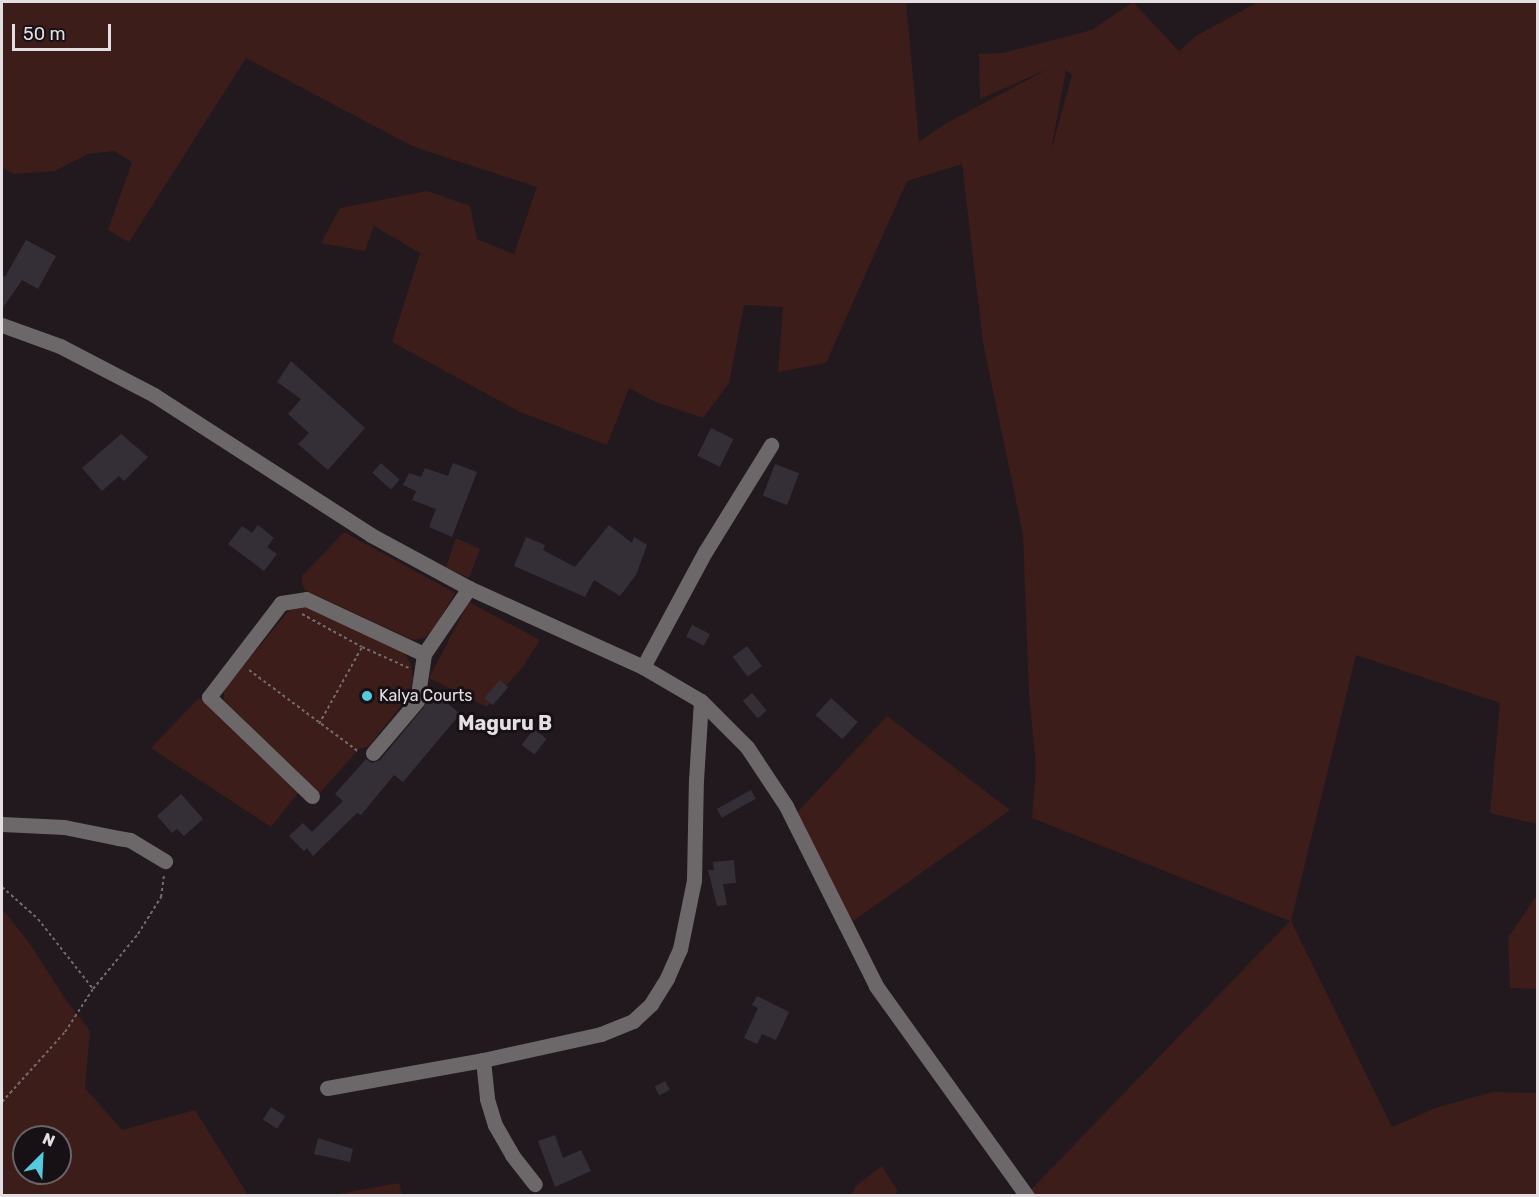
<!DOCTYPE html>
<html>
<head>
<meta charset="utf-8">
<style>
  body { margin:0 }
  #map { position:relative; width:1539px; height:1197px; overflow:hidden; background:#21191e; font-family:Rubik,sans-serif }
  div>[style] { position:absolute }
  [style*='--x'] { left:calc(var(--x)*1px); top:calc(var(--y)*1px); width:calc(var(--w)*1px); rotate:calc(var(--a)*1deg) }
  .green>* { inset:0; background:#3d1d1a }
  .building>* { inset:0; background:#342f37; transform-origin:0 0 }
  .path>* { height:2px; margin-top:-1px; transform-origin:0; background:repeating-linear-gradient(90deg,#716a6f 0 3px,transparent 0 6px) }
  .minor>* { height:15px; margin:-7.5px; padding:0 7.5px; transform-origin:7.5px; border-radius:7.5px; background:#6c6768 }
  .dots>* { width:16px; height:16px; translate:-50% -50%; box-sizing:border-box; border:3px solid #171015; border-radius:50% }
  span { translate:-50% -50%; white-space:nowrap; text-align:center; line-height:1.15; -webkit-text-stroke:6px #171015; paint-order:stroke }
  .poi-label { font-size:16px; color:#e4dfe3 }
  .left { translate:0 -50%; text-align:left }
  .quarter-label { font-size:20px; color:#e4dfe3; font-weight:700 }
  .frame { position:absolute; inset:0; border:3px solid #e4dfe3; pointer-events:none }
  .north { position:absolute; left:12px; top:1125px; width:60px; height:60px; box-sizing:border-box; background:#171015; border:2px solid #696367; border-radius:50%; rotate:24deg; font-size:16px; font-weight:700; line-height:24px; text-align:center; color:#e4dfe3 }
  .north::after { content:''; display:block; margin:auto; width:21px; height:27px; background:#55cade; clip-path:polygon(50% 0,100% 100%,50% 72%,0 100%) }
  .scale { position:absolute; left:12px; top:24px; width:99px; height:27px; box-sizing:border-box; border:3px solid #e4dfe3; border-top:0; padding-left:8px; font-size:18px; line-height:21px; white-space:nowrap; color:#e4dfe3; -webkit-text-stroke:4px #171015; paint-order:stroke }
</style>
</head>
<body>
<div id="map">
  <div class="green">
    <i style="clip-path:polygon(evenodd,2px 2px,906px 2px,919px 142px,945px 124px,1048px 69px,980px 99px,979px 54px,1003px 53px,1092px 30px,1133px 2px,1179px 51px,1196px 36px,1258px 2px,1537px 2px,1537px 824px,1490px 813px,1500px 703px,1356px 655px,1291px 921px,1392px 1127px,1438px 1107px,1493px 1092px,1537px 1093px,1537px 1195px,1026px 1195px,1290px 921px,1032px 818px,1036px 767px,1029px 694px,1023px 534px,983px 343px,962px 164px,907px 181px,826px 363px,778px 372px,783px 307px,744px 305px,729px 383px,703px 418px,658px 403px,629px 388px,607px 445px,520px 412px,392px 342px,420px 253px,374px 226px,365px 251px,321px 243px,340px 208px,427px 191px,470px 206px,477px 239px,514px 254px,537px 187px,412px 146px,246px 58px,129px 242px,108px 230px,132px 162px,114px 151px,88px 154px,55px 171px,15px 174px,2px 168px,2px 2px,1066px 70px,1072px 75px,1051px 151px,1051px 150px,1066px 70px)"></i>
    <i style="clip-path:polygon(344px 532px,455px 593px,433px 630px,424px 638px,413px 640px,305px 590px,302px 583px,302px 576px)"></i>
    <i style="clip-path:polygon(456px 538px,480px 549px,469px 578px,446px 567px)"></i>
    <i style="clip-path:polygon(469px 602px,540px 640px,522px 668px,487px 707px,429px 678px)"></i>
    <i style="clip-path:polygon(292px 607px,308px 607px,403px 650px,411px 665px,413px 680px,408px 697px,369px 746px,359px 749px,319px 794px,224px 700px,224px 689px)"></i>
    <i style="clip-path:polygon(199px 698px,298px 793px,271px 827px,151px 748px)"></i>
    <i style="clip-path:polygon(887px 716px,1010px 810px,849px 924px,793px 817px)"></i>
    <i style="clip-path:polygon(1537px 895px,1537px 989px,1510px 988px,1508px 938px)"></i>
    <i style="clip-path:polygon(evenodd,2px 909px,28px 941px,66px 1000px,90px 1031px,85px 1088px,122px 1130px,195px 1110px,248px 1195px,2px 1195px,2px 909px,24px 1137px,60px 1137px,60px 1173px,24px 1173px,24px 1137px)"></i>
    <i style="clip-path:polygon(882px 1166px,898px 1192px,894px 1195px,851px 1195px,856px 1186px)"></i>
    <i style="clip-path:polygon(399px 1183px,402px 1195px,332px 1195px)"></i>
  </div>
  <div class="building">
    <i style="clip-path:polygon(26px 240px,56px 256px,38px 289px,22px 280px,2px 309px,2px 275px,5px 277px)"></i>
    <i style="clip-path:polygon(291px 361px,365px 428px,328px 470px,298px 444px,309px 433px,288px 414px,301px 399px,277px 382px)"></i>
    <i style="left:711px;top:428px;width:25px;height:31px;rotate:26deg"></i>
    <i style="clip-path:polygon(121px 434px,148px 457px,124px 481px,119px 476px,102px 491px,82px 468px)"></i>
    <i style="left:381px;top:463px;width:25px;height:13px;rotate:42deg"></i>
    <i style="clip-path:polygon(453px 463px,477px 472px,452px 537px,429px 527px,436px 509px,412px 500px,416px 491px,403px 485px,409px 473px,421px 477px,425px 468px,448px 476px)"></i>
    <i style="left:775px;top:464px;width:26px;height:34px;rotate:21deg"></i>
    <i style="clip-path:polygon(258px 525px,274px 538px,267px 547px,277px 554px,264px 571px,228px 544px,242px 526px,252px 533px)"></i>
    <i style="clip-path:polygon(609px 525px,632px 543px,634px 537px,647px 545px,636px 575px,620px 596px,594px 580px,585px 597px,514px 566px,526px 537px,545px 545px,543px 550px,575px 567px)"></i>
    <i style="left:692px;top:625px;width:20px;height:13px;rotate:27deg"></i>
    <i style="left:747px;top:646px;width:25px;height:18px;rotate:53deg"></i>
    <i style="left:500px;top:680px;width:11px;height:24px;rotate:41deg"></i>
    <i style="left:752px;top:693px;width:23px;height:12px;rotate:50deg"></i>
    <i style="clip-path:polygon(439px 696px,460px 714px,403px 782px,394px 775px,361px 815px,357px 813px,313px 856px,307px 848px,304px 851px,289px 836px,303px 823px,312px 832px,343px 801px,335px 794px,366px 759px,372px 763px,380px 760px,424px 707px,427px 700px,432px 704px)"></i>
    <i style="left:831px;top:698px;width:36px;height:23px;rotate:42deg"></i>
    <i style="left:534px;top:729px;width:16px;height:20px;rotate:38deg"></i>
    <i style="left:751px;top:790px;width:10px;height:39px;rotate:61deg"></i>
    <i style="clip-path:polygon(181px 794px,203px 819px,184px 836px,177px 829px,172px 833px,157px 816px)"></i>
    <i style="clip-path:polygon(734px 860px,736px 883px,723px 884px,727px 905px,717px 906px,708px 870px,714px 870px,713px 862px)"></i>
    <i style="clip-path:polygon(757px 996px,789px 1012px,776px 1040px,762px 1034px,757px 1044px,744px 1038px,758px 1008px,752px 1005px)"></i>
    <i style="left:665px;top:1081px;width:10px;height:12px;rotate:61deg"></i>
    <i style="left:271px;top:1107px;width:17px;height:15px;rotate:33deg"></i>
    <i style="clip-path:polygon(555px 1135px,563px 1158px,581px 1150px,591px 1171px,555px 1187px,538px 1141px)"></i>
    <i style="clip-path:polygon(318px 1138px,353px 1149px,350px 1162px,314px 1154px)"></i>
  </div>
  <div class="path">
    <i style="--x:302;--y:614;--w:68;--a:28.8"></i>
    <i style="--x:362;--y:647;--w:51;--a:24.1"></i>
    <i style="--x:249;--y:670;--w:137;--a:36.7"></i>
    <i style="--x:319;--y:724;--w:88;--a:-60.8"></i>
    <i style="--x:2;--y:887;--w:48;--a:41.6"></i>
    <i style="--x:38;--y:919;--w:89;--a:51.8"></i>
    <i style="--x:2;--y:1102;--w:94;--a:-48"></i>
    <i style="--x:65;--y:1032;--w:51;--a:-56.9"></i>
    <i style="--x:93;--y:989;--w:71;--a:-50.7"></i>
    <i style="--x:138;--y:934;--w:44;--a:-58.1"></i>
    <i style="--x:161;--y:897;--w:21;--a:-82"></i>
  </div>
  <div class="minor">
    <i style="--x:2;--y:325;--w:62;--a:19.9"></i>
    <i style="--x:60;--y:346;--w:106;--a:27.5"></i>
    <i style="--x:154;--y:395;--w:258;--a:32.8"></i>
    <i style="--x:371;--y:535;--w:111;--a:28.4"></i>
    <i style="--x:469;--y:588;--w:191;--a:24.4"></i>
    <i style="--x:643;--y:667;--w:67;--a:30.4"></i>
    <i style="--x:701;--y:701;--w:65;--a:45"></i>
    <i style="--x:747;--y:747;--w:71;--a:56.5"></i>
    <i style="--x:786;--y:806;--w:201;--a:63.4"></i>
    <i style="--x:876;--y:986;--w:259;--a:54.3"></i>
    <i style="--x:643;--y:667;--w:131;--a:-61.7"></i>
    <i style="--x:705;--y:552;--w:126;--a:-58.3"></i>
    <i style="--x:373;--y:753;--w:68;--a:-49.8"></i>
    <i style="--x:417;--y:701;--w:48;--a:-81.5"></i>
    <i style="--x:424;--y:654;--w:80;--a:-55.7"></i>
    <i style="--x:312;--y:796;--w:143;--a:-136.1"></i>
    <i style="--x:209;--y:697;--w:118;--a:-52.5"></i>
    <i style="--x:281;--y:603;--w:25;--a:-9"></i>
    <i style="--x:306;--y:599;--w:130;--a:25"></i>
    <i style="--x:2;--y:824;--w:62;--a:2.8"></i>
    <i style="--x:64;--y:827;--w:55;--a:11.5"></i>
    <i style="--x:118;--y:838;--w:12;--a:9"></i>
    <i style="--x:130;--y:840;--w:41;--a:31"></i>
    <i style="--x:483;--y:1060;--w:39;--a:84"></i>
    <i style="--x:487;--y:1099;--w:27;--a:73"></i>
    <i style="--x:495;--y:1125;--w:34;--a:60"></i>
    <i style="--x:512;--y:1155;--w:37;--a:52"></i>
    <i style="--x:327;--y:1088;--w:158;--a:-10.2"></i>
    <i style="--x:483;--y:1060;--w:121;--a:-12.4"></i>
    <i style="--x:601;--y:1034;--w:35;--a:-22"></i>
    <i style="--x:633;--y:1021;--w:25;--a:-43"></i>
    <i style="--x:651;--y:1004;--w:31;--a:-58"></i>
    <i style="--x:667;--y:978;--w:32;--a:-66"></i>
    <i style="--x:680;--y:949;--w:70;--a:-78.5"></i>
    <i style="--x:694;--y:880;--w:100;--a:-88.9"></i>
    <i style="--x:696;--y:780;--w:79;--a:-86.4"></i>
  </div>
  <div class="dots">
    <i style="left:367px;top:696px;background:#55cade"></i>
  </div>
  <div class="poi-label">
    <span class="left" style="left:379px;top:696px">Kalya Courts</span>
  </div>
  <div class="quarter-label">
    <span style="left:505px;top:723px">Maguru B</span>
  </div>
  <div class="frame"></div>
  <div class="north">N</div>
  <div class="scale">50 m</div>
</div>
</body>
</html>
